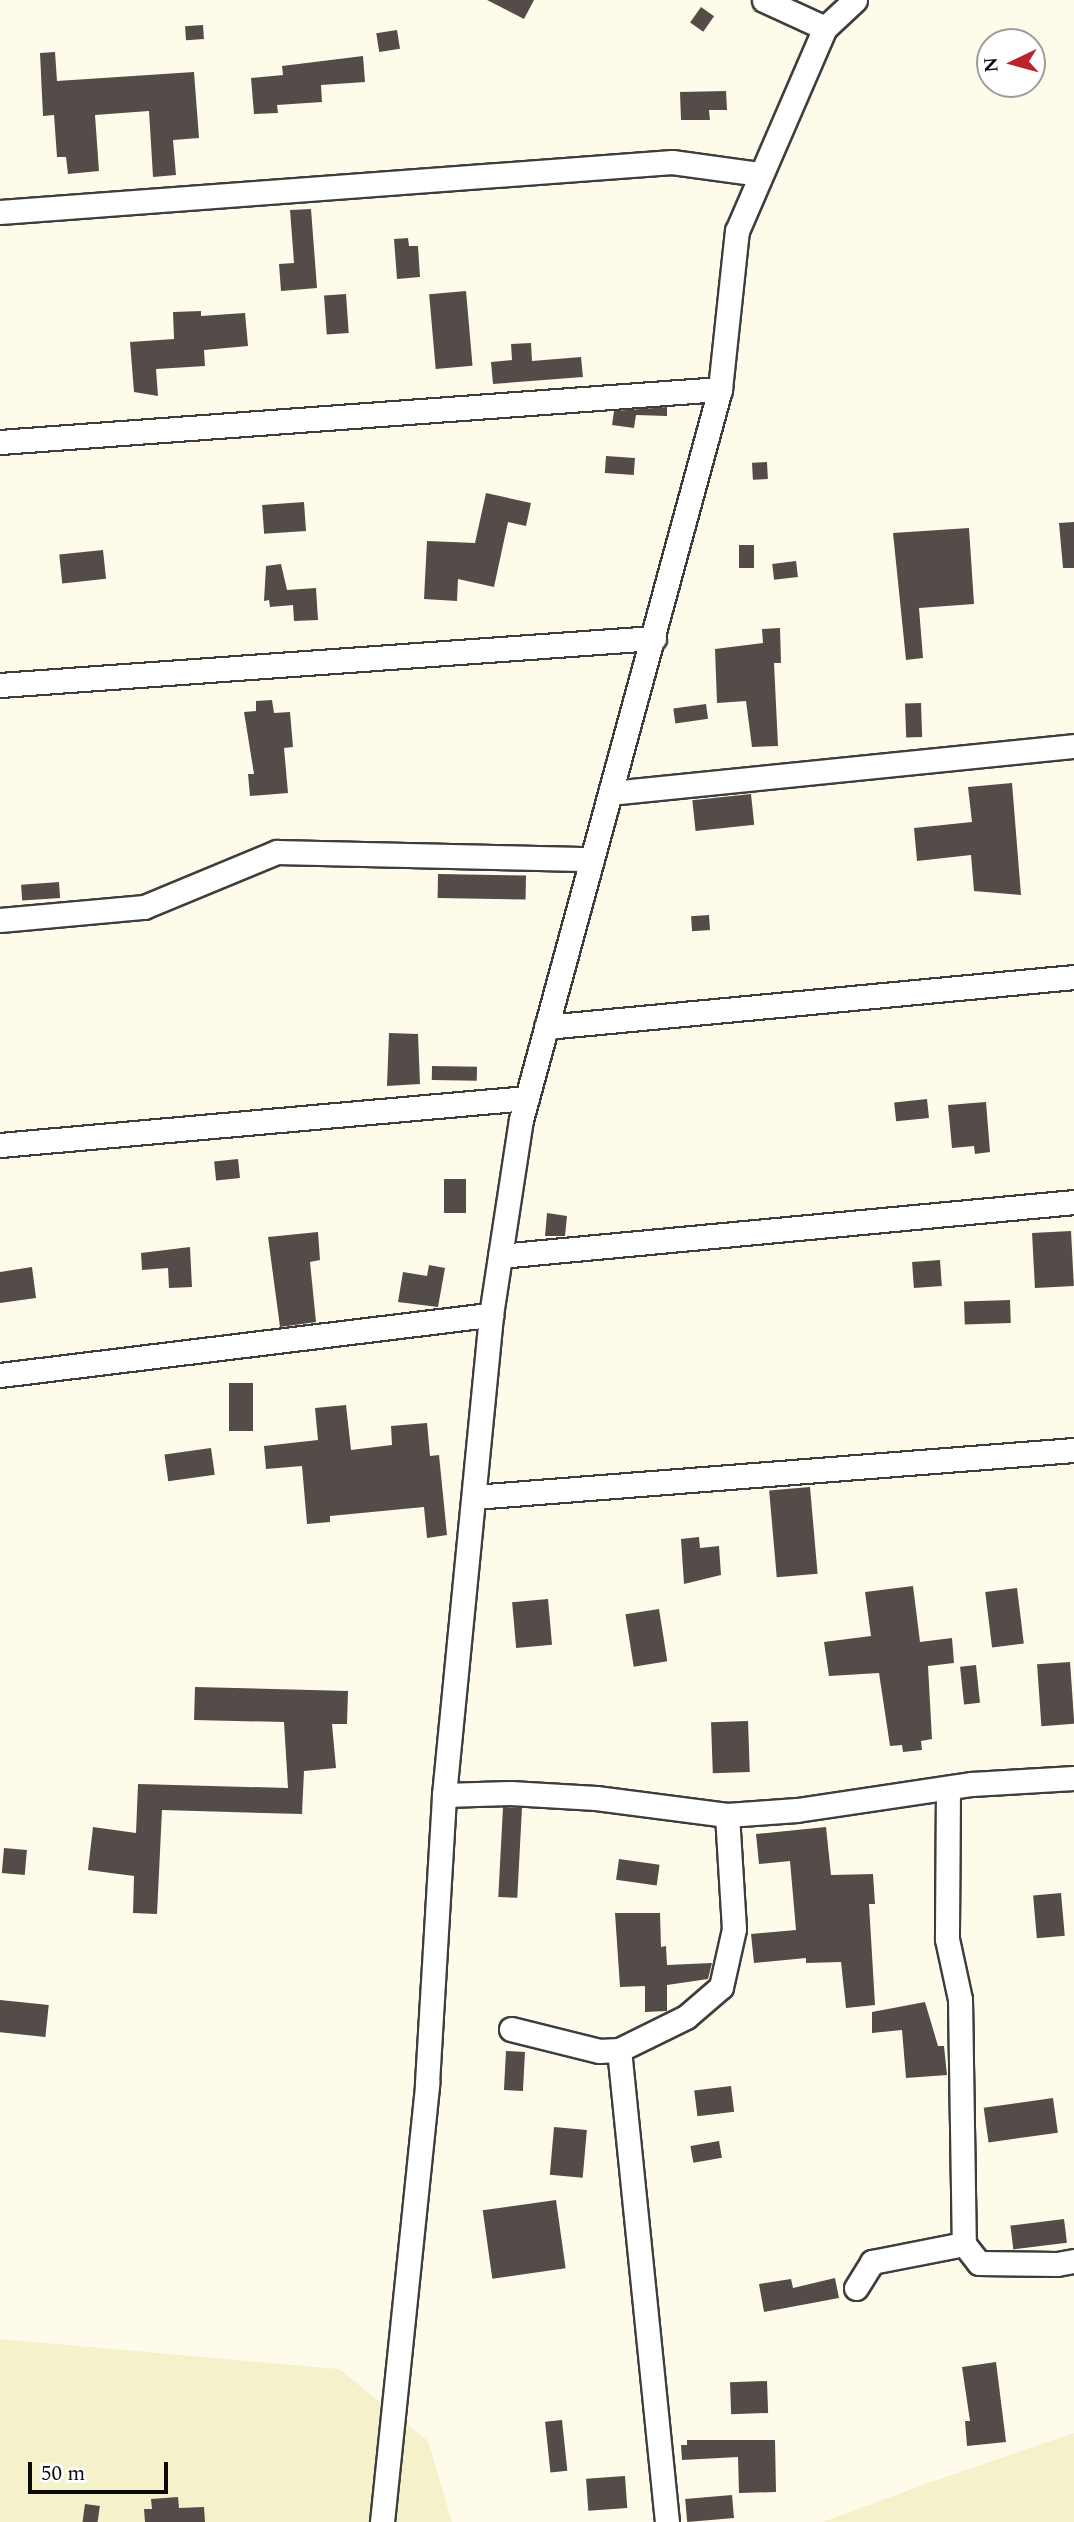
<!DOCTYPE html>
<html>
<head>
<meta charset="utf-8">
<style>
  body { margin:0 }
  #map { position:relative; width:1074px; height:2522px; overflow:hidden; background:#fffbea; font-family:Spectral,serif }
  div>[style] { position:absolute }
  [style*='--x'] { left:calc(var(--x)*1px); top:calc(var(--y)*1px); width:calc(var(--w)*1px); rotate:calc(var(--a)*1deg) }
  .farmland>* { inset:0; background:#f5f1ca }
  .building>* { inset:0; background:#544c48; transform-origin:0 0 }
  .roads { filter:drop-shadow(2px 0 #3e3e3e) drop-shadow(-2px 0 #3e3e3e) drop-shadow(0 2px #3e3e3e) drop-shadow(0 -2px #3e3e3e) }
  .minor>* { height:23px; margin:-11.5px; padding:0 11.5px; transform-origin:11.5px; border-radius:11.5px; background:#fff }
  span { translate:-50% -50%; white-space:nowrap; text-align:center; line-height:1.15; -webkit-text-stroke:7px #fff; paint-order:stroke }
  .north { position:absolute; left:976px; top:28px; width:70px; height:70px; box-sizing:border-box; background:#fff; border:2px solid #9d9d9d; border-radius:50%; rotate:265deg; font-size:19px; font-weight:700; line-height:28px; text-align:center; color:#0b0b0b }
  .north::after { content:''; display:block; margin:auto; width:24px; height:32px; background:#bd222b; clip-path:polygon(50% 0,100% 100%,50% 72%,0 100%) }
  .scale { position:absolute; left:28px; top:2462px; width:140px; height:32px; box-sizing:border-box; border:4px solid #0b0b0b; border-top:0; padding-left:9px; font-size:21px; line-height:24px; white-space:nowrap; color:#0b0b0b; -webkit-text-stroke:5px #fff; paint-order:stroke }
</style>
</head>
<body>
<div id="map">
  <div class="farmland">
    <i style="clip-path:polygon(0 2339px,339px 2369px,428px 2441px,452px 2522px,0 2522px)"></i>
    <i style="clip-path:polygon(1074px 2433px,1074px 2522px,823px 2522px,925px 2484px)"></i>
  </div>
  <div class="building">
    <i style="clip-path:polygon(487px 0,534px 0,524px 19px)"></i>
    <i style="left:701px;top:7px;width:16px;height:19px;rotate:35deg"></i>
    <i style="left:203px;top:25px;width:14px;height:18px;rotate:86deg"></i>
    <i style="left:397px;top:30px;width:19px;height:21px;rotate:81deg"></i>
    <i style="clip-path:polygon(55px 52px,57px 81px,194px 72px,199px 138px,173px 140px,176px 175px,153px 177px,149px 111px,95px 115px,99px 171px,68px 174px,66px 157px,57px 157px,54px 115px,43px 116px,40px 53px)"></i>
    <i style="clip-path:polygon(363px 56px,365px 82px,321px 85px,322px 102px,277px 105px,278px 113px,254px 114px,251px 78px,283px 75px,282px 66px)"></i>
    <i style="clip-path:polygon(726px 91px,727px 110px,709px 110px,710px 120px,681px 120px,680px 92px)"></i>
    <i style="clip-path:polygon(311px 209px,317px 288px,281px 291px,279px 264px,294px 263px,290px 210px)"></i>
    <i style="clip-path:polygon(408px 238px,409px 246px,418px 246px,420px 277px,397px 279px,394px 239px)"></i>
    <i style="left:466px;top:291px;width:75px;height:37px;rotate:85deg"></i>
    <i style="left:346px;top:294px;width:39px;height:22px;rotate:86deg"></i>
    <i style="clip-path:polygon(201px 311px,201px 316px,245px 313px,248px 346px,204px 350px,205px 366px,156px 369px,158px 396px,134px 392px,130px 342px,174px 339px,173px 312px)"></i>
    <i style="clip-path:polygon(531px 343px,532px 361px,581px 357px,583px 377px,493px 384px,491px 362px,512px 360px,511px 344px)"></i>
    <i style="clip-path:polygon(667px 407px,667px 416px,636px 415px,634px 428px,612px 425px,614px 411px)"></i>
    <i style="left:606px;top:456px;width:29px;height:17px;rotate:4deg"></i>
    <i style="left:767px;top:462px;width:17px;height:15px;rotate:87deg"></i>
    <i style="clip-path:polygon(486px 493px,531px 503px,526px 526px,508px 522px,494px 587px,458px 579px,457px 601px,424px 599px,427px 541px,475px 543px)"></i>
    <i style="left:304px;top:502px;width:29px;height:42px;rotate:86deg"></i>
    <i style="clip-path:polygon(1074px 522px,1074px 568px,1063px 568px,1059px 523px)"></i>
    <i style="clip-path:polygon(969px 528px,974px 604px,919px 608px,923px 658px,906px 660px,893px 533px)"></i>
    <i style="left:739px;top:545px;width:15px;height:23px"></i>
    <i style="left:103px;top:550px;width:29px;height:44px;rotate:84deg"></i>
    <i style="left:796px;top:561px;width:16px;height:24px;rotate:83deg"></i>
    <i style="clip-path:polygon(281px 564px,287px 590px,316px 588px,318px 620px,294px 621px,293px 605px,270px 607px,269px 600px,264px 601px,266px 566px)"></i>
    <i style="clip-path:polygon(780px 628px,781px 663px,774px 663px,778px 746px,752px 747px,746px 701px,717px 703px,715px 649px,763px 643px,762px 629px)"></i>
    <i style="clip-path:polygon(272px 700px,274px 713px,290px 712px,293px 747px,284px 748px,288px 793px,250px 796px,248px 774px,254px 774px,244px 712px,256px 711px,256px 701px)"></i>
    <i style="left:921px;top:703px;width:34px;height:16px;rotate:88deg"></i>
    <i style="left:706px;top:704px;width:15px;height:33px;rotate:82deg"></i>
    <i style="clip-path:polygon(1012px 783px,1021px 895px,974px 891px,971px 855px,917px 861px,914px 828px,972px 822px,968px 787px)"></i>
    <i style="left:751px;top:794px;width:31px;height:59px;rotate:84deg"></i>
    <i style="left:438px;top:874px;width:88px;height:24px;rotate:1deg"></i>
    <i style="left:59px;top:882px;width:16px;height:38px;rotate:86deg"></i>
    <i style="left:709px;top:915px;width:15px;height:18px;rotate:86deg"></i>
    <i style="clip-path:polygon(389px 1033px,418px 1034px,420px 1084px,387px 1086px)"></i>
    <i style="left:432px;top:1066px;width:45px;height:14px;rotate:1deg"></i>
    <i style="left:927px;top:1099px;width:19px;height:33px;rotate:84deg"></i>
    <i style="clip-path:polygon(986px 1102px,990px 1152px,975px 1154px,974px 1146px,952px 1148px,948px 1105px)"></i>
    <i style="left:238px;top:1159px;width:19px;height:24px;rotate:84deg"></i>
    <i style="left:444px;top:1179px;width:22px;height:34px"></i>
    <i style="clip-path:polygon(547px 1213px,567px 1216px,565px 1236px,545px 1236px)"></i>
    <i style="left:1071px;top:1231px;width:55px;height:39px;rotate:87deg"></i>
    <i style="clip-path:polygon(318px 1232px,320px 1260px,310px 1262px,316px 1322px,280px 1327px,268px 1237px)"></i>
    <i style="clip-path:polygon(190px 1247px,192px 1287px,169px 1288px,168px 1268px,142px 1270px,141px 1253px)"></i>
    <i style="left:940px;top:1260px;width:26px;height:28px;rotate:86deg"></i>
    <i style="clip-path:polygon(429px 1265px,445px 1268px,438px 1307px,398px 1302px,403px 1272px,427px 1276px)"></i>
    <i style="clip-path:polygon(32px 1267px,36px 1298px,0 1303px,0 1272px)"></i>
    <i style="left:1010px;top:1300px;width:23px;height:46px;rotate:88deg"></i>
    <i style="left:229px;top:1383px;width:24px;height:48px"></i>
    <i style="clip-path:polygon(346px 1405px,351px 1450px,392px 1445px,391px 1426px,427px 1423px,430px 1456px,439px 1455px,447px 1535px,427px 1538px,424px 1507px,330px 1516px,330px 1522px,307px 1524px,302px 1466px,266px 1469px,264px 1446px,318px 1440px,315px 1408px)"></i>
    <i style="left:211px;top:1448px;width:27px;height:47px;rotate:82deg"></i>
    <i style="left:810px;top:1487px;width:87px;height:41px;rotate:85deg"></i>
    <i style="clip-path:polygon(699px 1537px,700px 1548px,719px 1546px,721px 1575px,684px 1584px,681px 1539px)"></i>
    <i style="clip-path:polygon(913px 1586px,920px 1642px,952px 1638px,954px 1663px,928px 1666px,932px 1739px,921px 1741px,922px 1750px,903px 1752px,902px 1745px,890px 1746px,879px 1673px,829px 1676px,824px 1642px,871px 1636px,865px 1592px)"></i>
    <i style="left:1017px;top:1588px;width:56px;height:32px;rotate:83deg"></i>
    <i style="left:548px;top:1599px;width:46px;height:36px;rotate:85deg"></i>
    <i style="left:659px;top:1609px;width:53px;height:34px;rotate:81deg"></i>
    <i style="left:1070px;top:1662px;width:62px;height:33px;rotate:86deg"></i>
    <i style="left:976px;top:1665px;width:38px;height:16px;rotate:84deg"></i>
    <i style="clip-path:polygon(195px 1687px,348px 1691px,347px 1724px,332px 1724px,336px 1768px,304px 1771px,302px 1814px,162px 1810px,157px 1914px,133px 1913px,134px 1876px,88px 1870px,93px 1827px,136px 1833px,138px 1784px,288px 1788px,284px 1722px,194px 1720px)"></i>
    <i style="left:748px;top:1721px;width:51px;height:37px;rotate:88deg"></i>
    <i style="left:503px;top:1807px;width:19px;height:90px;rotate:3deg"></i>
    <i style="clip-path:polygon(826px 1827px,831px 1875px,873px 1874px,875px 1904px,869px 1904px,875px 2005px,846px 2008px,841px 1962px,806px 1963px,806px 1958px,754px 1963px,751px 1934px,796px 1930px,790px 1861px,759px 1864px,756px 1834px)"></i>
    <i style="left:4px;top:1848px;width:23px;height:25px;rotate:5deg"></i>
    <i style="left:619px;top:1859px;width:41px;height:21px;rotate:8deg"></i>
    <i style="left:1061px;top:1893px;width:43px;height:28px;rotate:85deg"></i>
    <i style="clip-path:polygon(615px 1913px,660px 1913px,661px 1947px,666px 1946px,667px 1965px,712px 1963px,708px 1979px,667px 1985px,667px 2011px,645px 2012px,645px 1986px,620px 1987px)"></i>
    <i style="left:0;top:2000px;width:49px;height:32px;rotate:6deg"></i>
    <i style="clip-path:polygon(925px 2002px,938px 2046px,944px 2046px,947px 2075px,906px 2078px,902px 2030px,872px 2033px,872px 2012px)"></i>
    <i style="left:506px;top:2051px;width:19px;height:39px;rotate:3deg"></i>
    <i style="left:731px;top:2086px;width:26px;height:37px;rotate:83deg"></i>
    <i style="left:1053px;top:2098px;width:35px;height:70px;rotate:82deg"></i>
    <i style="left:554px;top:2127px;width:33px;height:48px;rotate:5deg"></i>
    <i style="left:719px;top:2141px;width:17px;height:29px;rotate:80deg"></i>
    <i style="left:556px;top:2200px;width:69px;height:74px;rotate:82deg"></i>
    <i style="left:1064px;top:2219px;width:24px;height:54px;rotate:83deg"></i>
    <i style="clip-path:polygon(835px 2278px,839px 2298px,764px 2312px,759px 2284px,791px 2279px,793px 2288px)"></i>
    <i style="clip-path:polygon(996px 2362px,1006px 2442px,967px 2446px,965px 2421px,970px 2421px,962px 2367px)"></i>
    <i style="left:767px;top:2381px;width:32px;height:37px;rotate:88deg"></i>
    <i style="left:562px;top:2420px;width:51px;height:17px;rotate:84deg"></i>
    <i style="clip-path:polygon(687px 2440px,775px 2440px,776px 2492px,739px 2493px,738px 2457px,682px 2460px,681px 2445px,687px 2445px)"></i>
    <i style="left:625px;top:2476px;width:32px;height:39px;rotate:86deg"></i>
    <i style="left:732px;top:2495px;width:23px;height:47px;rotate:85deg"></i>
    <i style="clip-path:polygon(178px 2497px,179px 2508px,204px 2507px,205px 2522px,145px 2522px,144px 2509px,152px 2509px,151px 2499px)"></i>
    <i style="left:85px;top:2504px;width:15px;height:18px;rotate:8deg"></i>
  </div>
  <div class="roads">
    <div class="minor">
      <i style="--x:764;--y:0;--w:67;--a:24.7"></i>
      <i style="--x:0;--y:212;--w:674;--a:-4.26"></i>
      <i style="--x:672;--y:162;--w:89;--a:7.8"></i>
      <i style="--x:0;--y:442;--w:722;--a:-4.21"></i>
      <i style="--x:0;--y:685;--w:656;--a:-4.11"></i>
      <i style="--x:611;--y:793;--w:465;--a:-5.8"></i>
      <i style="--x:0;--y:920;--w:145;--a:-5.2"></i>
      <i style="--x:144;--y:907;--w:144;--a:-22.5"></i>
      <i style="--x:277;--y:852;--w:315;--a:1.3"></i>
      <i style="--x:546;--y:1027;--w:530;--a:-5.41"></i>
      <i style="--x:0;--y:1145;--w:529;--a:-5.1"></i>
      <i style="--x:500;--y:1256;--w:577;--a:-5.37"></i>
      <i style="--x:0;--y:1375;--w:495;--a:-7"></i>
      <i style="--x:474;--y:1497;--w:602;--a:-4.48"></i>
      <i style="--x:948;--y:1788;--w:151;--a:90.4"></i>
      <i style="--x:947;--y:1939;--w:61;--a:77.8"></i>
      <i style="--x:960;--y:1999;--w:245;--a:89.1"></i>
      <i style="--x:444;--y:1795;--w:66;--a:-1.7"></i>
      <i style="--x:510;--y:1793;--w:86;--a:3.3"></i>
      <i style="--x:596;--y:1798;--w:132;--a:7.4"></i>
      <i style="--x:727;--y:1815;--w:70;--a:-4.1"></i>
      <i style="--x:797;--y:1810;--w:177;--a:-8.5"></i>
      <i style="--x:972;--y:1784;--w:102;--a:-3.4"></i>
      <i style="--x:511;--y:2029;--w:91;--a:14"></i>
      <i style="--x:599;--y:2051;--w:20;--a:-3"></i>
      <i style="--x:856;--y:2288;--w:31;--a:-58"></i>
      <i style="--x:872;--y:2262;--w:94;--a:-11.1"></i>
      <i style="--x:964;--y:2244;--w:24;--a:52"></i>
      <i style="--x:979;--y:2263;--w:78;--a:0.7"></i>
      <i style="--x:1057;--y:2264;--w:17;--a:-10"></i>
      <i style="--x:382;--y:2522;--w:441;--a:-84.1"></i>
      <i style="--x:427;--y:2083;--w:289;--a:-86.6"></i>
      <i style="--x:444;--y:1795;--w:482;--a:-84.4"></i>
      <i style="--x:491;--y:1315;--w:197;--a:-81.3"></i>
      <i style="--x:521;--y:1120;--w:758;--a:-74.77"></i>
      <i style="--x:720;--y:389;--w:159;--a:-83.9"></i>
      <i style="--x:737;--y:231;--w:221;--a:-66.6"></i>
      <i style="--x:825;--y:28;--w:41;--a:-43"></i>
      <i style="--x:667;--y:2522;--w:474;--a:-95.8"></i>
      <i style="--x:619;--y:2050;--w:75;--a:-26.2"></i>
      <i style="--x:686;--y:2017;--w:46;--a:-40.6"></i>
      <i style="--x:721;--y:1987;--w:59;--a:-77.4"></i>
      <i style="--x:734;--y:1929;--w:114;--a:-93.5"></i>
    </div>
  </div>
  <div class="north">N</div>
  <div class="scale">50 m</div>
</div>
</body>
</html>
